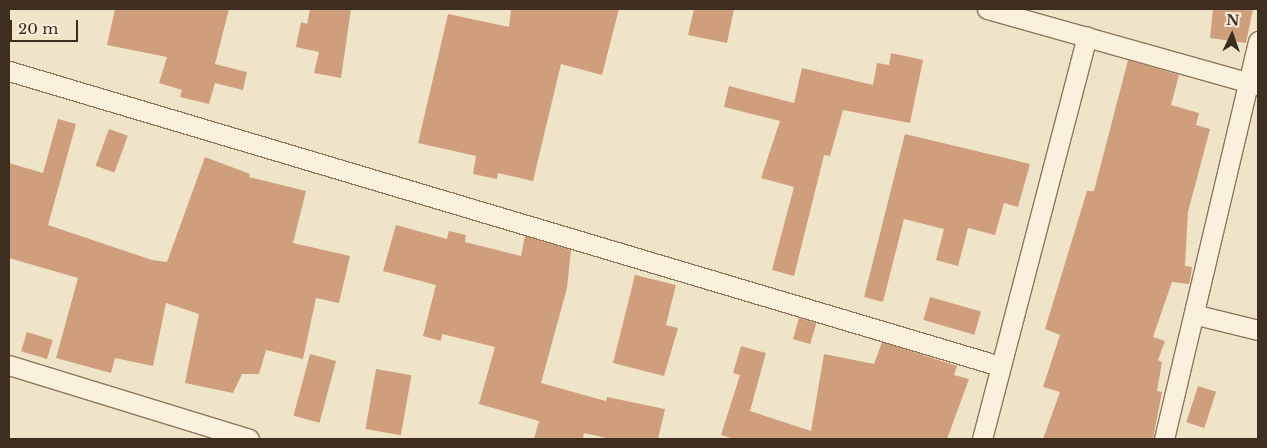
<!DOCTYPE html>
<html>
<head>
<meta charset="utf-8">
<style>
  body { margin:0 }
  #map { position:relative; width:1267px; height:448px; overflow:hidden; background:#f0e4c8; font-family:"Libre Baskerville",serif }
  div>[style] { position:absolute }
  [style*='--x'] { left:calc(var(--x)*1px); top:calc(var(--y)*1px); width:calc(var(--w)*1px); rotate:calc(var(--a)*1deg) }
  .building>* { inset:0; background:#cf9f7d; transform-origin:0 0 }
  .roads { filter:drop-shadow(1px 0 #8d765c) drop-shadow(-1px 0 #8d765c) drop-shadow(0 1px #8d765c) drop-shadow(0 -1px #8d765c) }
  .street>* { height:19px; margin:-9.5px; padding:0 9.5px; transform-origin:9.5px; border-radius:9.5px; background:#faf1dc }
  span { translate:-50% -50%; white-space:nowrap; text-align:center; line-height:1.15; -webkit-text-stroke:4px #f7eed8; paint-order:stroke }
  .frame { position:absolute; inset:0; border:10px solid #3d2e20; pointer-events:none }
  .north { position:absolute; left:1207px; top:10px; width:50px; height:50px; -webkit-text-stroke:4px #f7eed8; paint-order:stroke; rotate:3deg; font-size:14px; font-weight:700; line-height:20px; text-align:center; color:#3d2e20 }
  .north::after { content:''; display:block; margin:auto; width:18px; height:22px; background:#3d2e20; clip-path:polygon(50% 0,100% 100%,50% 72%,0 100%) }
  .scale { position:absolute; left:10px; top:20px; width:68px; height:22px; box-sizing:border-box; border:2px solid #3d2e20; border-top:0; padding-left:6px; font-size:15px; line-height:18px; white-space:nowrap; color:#3d2e20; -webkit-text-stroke:4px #f7eed8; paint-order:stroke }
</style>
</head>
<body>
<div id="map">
  <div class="building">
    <i style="clip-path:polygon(115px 9px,229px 9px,215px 64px,247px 72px,243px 90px,215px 83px,209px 104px,180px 97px,182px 90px,159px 83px,167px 57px,107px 45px)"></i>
    <i style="clip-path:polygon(310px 9px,351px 9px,341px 78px,314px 73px,319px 52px,296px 47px,301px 22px,307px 24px)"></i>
    <i style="clip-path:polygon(511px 9px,619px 9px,602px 75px,561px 64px,533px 181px,498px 173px,497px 179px,473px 174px,476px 156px,418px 143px,448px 14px,509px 27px)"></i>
    <i style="clip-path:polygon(694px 9px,734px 9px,727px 43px,688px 35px)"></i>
    <i style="clip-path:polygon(1213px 9px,1253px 9px,1246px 43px,1210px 38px)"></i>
    <i style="clip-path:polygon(891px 53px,923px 60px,910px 123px,843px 110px,830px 156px,824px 155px,794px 276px,772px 270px,794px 187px,761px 178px,780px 121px,724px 107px,729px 86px,794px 103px,802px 68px,873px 85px,877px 63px,889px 65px)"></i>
    <i style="clip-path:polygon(1128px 60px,1179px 75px,1171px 105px,1199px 113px,1196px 125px,1210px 129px,1188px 212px,1185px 266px,1192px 267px,1191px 275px,1189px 284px,1172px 282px,1153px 337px,1165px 341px,1158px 360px,1162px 362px,1157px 391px,1162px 392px,1153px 439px,1043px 439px,1060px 392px,1043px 387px,1060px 335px,1045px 329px,1087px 191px,1094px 191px)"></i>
    <i style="clip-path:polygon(58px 119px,76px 124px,48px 225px,152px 260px,167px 262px,205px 157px,250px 174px,249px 177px,306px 191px,293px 243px,350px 256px,339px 303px,316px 298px,303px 359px,266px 350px,259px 374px,242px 374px,233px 393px,185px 383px,199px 314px,166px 303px,153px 366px,115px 358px,111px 373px,56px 358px,78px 278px,9px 258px,9px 163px,43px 173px)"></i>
    <i style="left:109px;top:129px;width:20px;height:39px;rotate:20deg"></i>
    <i style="clip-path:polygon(905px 134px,1030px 164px,1018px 207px,1004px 203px,995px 235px,968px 228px,958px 266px,936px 260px,944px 229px,904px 219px,883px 302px,864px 297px)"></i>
    <i style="clip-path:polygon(396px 225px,447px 239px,449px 231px,466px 235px,465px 242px,521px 256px,525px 236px,571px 250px,567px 288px,541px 383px,606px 401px,607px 397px,665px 409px,658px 439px,611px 439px,584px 433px,583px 439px,534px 439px,539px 421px,479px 404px,495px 347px,442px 334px,441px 341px,423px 336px,436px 285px,383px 271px)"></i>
    <i style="clip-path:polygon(635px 275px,676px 285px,666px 325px,678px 328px,664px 376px,613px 363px)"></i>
    <i style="left:930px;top:297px;width:53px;height:24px;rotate:16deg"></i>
    <i style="left:799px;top:318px;width:18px;height:22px;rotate:16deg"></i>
    <i style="left:27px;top:332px;width:27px;height:20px;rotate:17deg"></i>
    <i style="clip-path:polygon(882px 342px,957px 366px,954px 375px,969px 379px,947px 439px,734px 439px,721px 435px,740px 375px,733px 373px,741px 346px,766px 353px,750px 411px,811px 431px,824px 354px,874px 364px)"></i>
    <i style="left:310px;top:354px;width:27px;height:64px;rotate:15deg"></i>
    <i style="left:376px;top:369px;width:36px;height:61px;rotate:10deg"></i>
    <i style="left:1198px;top:386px;width:19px;height:38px;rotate:18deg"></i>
  </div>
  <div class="roads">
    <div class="street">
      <i style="--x:987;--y:9;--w:281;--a:15.7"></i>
      <i style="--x:9;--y:71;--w:1034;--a:16.58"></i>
      <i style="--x:1197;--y:315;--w:63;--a:13.8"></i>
      <i style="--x:9;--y:365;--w:251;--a:17.1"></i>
      <i style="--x:982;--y:439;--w:416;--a:-75.4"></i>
      <i style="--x:1164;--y:439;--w:409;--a:-76.7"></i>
    </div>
  </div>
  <div class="frame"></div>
  <div class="north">N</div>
  <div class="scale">20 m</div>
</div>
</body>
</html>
